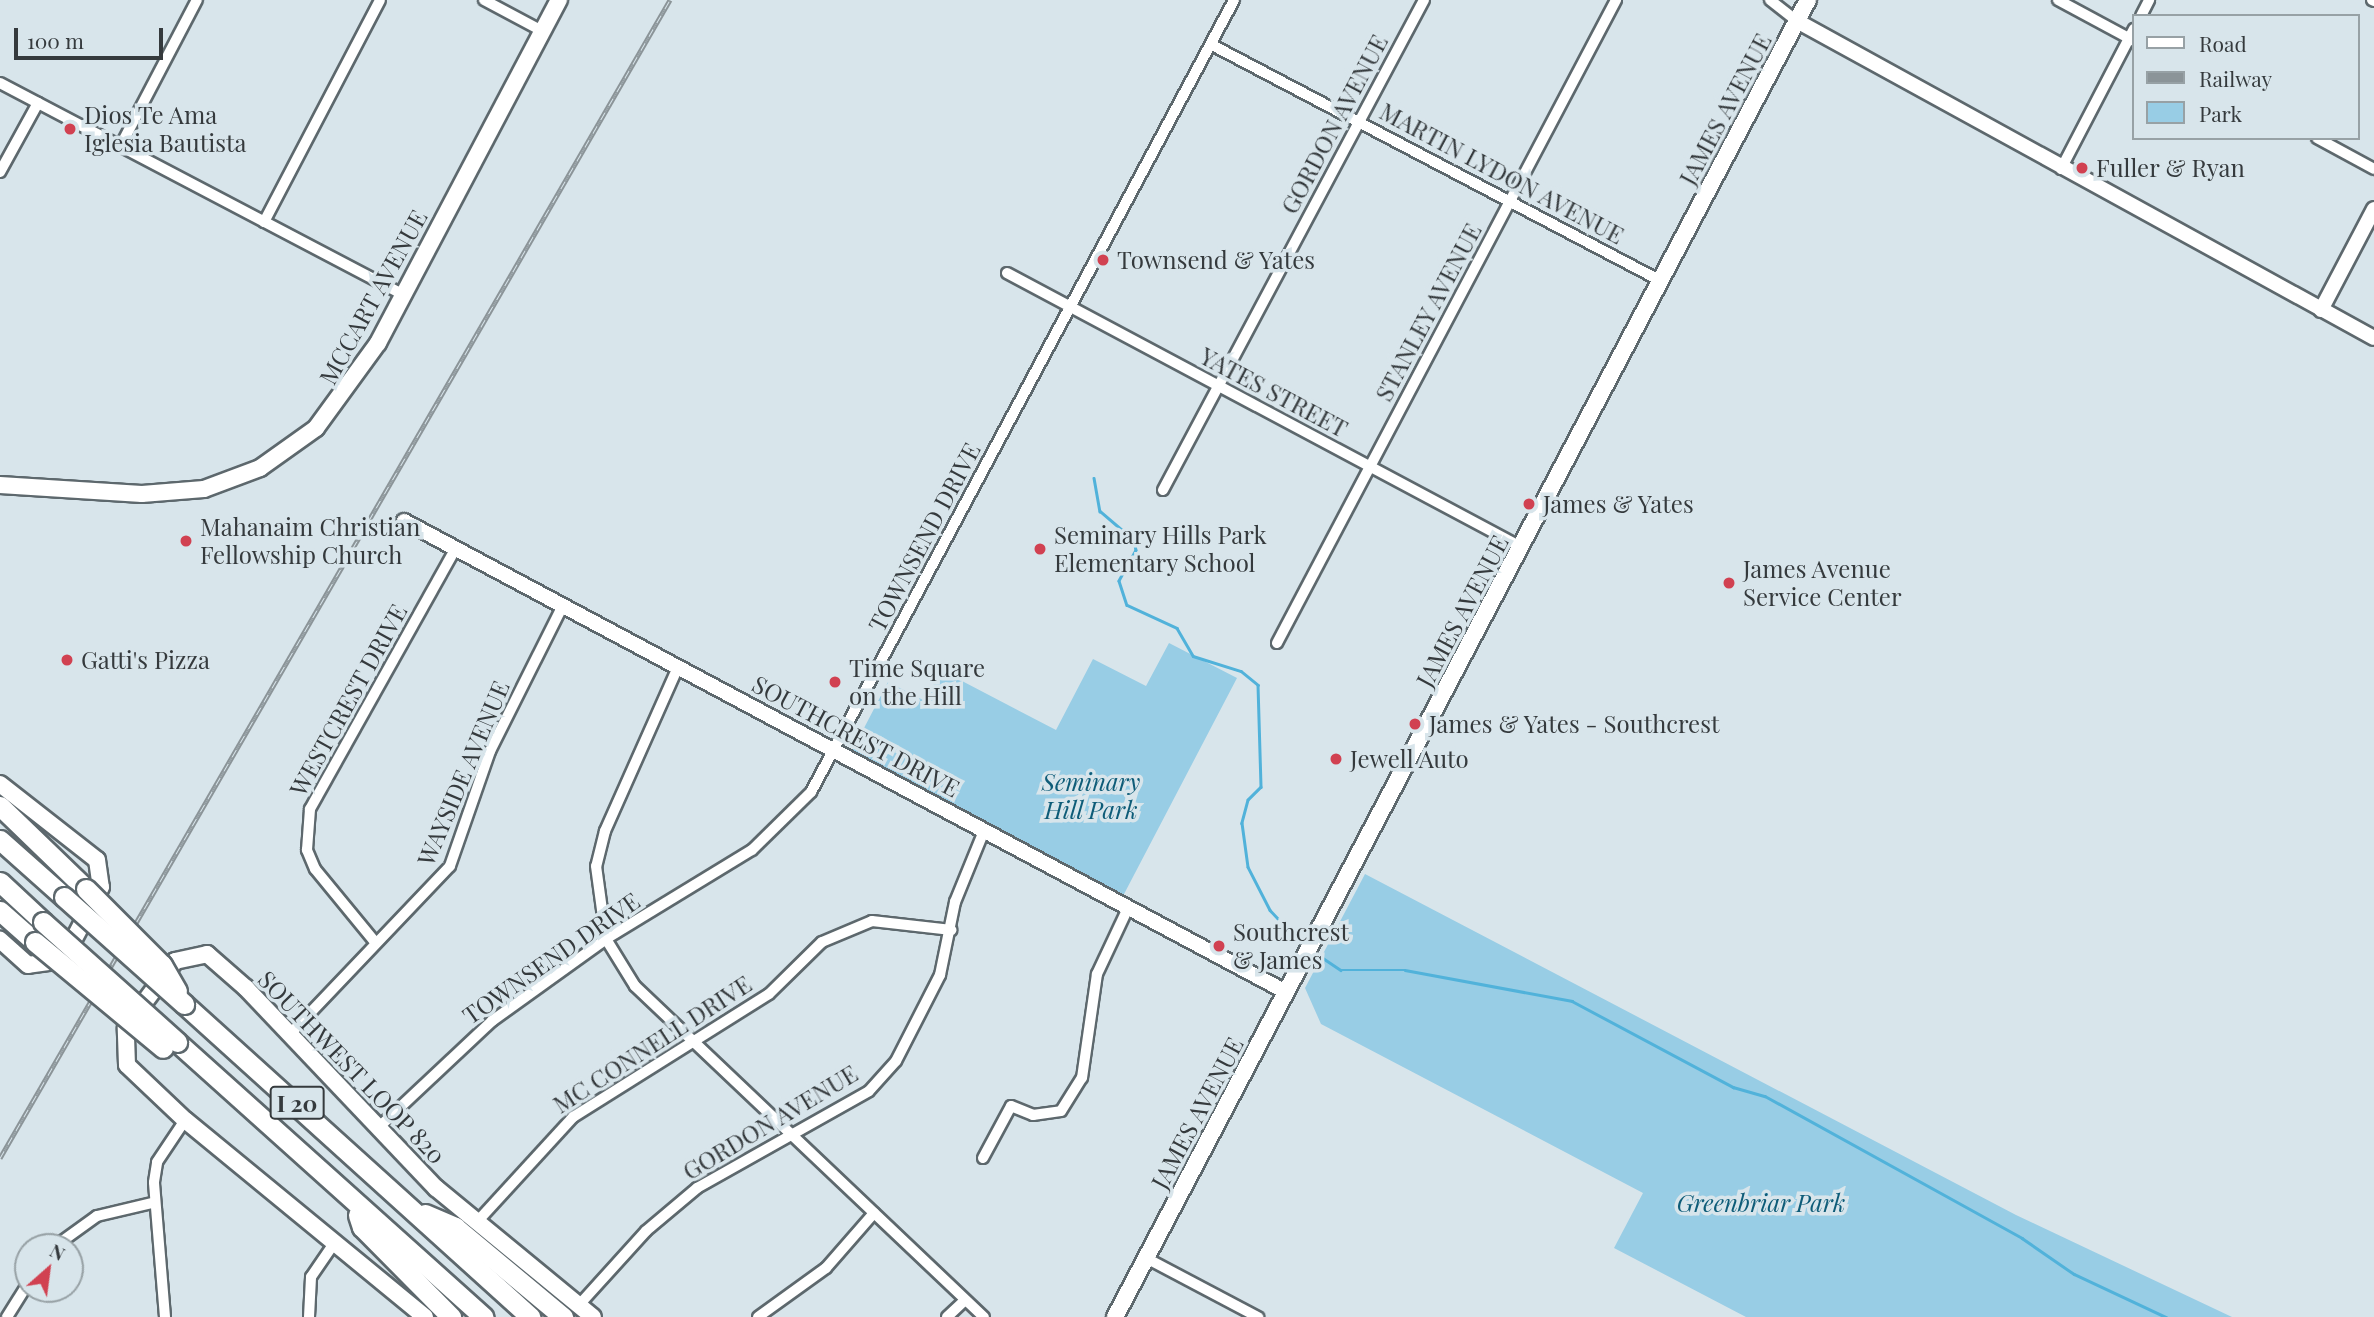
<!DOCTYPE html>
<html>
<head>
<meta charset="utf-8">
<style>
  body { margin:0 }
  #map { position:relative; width:2374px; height:1317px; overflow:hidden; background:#d8e5eb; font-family:"Playfair Display",serif }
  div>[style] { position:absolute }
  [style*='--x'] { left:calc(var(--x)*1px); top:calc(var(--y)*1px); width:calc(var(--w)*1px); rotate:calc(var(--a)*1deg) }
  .green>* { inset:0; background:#98cde5 }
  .stream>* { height:2.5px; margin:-1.25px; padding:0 1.25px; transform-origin:1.25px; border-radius:1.25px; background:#51b2da }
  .roads { filter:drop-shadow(2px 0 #5d686d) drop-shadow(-2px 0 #5d686d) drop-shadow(0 2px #5d686d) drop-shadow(0 -2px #5d686d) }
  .minor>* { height:10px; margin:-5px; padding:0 5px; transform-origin:5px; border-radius:5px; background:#fff }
  .tertiary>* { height:14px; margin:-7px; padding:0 7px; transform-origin:7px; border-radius:7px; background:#fff }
  .secondary>* { height:16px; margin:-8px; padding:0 8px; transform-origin:8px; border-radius:8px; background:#fff }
  .motorway>* { height:19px; margin:-9.5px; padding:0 9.5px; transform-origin:9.5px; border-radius:9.5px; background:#fff }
  .rail>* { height:5px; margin-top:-2.5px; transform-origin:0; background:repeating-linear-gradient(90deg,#d8e5eb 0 8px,#8b9498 0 16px); box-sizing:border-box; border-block:2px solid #8b9498 }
  .bridges { filter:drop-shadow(2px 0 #5d686d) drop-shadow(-2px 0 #5d686d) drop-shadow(0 2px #5d686d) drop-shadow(0 -2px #5d686d) }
  .motorway-bridge>* { height:19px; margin:-9.5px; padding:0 9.5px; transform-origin:9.5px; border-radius:9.5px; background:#fff }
  .dots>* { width:19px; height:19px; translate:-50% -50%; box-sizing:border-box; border:4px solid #d8e5eb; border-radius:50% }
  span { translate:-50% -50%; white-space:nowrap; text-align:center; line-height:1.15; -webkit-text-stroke:7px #d8e5eb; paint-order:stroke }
  .shield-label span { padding:2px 5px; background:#d8e5eb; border:2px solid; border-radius:5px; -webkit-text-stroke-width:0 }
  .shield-label { font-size:23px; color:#353a3d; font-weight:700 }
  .street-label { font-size:24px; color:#353a3d }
  .poi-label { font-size:24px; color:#353a3d }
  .left { translate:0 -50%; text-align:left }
  .park-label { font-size:24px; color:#0e5c78; font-style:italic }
  .legend { position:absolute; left:2132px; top:14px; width:228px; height:126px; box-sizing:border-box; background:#d8e5eb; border:2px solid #97a1a5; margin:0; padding:9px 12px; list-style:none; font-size:21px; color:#353a3d }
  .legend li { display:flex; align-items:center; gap:14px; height:35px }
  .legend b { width:35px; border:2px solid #97a1a5 }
  .north { position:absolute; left:14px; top:1233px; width:70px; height:70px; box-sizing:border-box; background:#d8e5eb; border:2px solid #97a1a5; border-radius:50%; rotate:28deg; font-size:19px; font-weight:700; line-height:28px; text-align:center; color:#353a3d }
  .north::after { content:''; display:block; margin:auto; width:24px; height:32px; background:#d14151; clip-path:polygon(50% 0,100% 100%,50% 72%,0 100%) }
  .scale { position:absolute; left:14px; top:28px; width:149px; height:32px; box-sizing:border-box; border:4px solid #353a3d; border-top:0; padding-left:9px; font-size:21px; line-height:24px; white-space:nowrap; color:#353a3d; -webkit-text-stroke:5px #d8e5eb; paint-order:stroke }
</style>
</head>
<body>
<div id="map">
  <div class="green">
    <i style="clip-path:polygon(1169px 643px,1237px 678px,1123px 896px,851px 753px,888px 682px,925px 701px,941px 670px,1056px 730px,1093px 659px,1146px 686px)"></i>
    <i style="clip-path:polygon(1365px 874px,2016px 1215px,2232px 1317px,1746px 1317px,1614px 1248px,1643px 1193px,1321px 1024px,1305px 988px)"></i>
  </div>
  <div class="stream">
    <i style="--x:1094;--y:478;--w:34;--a:80"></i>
    <i style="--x:1100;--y:511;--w:45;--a:40.5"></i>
    <i style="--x:1134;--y:540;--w:10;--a:79"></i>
    <i style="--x:1136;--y:550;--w:35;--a:119"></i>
    <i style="--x:1119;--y:581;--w:25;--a:72"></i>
    <i style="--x:1127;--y:605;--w:55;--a:24.7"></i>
    <i style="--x:1177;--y:628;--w:32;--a:60"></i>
    <i style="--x:1193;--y:656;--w:50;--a:17.4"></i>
    <i style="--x:1241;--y:671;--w:22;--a:39"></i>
    <i style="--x:1258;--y:685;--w:102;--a:88.3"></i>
    <i style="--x:1261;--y:787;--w:18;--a:135"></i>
    <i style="--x:1248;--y:800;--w:24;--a:105"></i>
    <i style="--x:1242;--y:823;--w:44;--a:82.2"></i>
    <i style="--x:1248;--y:867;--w:48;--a:62.9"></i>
    <i style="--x:1270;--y:910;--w:35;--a:47"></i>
    <i style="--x:1320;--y:956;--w:25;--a:34"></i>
    <i style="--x:1341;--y:970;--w:64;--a:0"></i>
    <i style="--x:1405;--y:970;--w:170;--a:10.5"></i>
    <i style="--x:1572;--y:1001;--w:183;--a:28.1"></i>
    <i style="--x:1733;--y:1087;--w:33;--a:16"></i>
    <i style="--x:1765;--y:1096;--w:294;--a:28.9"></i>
    <i style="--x:2022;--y:1238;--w:63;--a:34.7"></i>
    <i style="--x:2074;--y:1274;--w:102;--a:25.1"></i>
  </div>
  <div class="roads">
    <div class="minor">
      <i style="--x:484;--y:0;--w:66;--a:28.1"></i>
      <i style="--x:1770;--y:0;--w:34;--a:38"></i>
      <i style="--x:2058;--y:0;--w:86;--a:28.3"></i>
      <i style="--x:2372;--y:0;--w:2;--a:27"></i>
      <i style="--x:2141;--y:16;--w:18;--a:-63"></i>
      <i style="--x:1212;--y:45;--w:507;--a:27.73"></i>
      <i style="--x:0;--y:83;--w:454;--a:27.7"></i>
      <i style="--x:2317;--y:138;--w:65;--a:28.5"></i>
      <i style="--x:120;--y:147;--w:166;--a:-62.4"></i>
      <i style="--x:2061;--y:169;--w:158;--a:-62.5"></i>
      <i style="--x:0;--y:172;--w:79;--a:-61.2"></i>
      <i style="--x:264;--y:222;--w:250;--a:-62.4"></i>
      <i style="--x:1007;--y:273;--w:582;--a:28.06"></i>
      <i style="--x:1163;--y:490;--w:555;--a:-61.96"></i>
      <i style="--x:1277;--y:643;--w:727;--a:-62.2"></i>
      <i style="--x:678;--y:667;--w:180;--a:114"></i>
      <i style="--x:605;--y:831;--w:36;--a:104"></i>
      <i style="--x:596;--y:866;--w:74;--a:82.2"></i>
      <i style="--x:606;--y:939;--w:55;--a:58.3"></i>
      <i style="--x:635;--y:986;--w:481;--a:43.5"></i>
      <i style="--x:375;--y:942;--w:94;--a:-129.4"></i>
      <i style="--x:315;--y:869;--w:21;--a:-113"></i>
      <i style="--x:307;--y:850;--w:41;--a:-85.8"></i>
      <i style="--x:310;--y:809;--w:299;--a:-60.8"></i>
      <i style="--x:292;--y:1032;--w:229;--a:-46.4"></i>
      <i style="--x:450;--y:866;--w:122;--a:-70.8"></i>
      <i style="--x:490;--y:751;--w:163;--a:-63.4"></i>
      <i style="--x:377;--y:1129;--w:158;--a:-43.2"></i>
      <i style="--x:492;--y:1021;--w:140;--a:-35.7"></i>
      <i style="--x:606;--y:939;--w:171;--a:-31.4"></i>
      <i style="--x:752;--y:850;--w:83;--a:-44.5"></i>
      <i style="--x:811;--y:792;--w:898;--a:-61.89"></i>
      <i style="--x:983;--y:1158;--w:59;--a:-61.7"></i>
      <i style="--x:1011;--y:1106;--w:24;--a:22"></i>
      <i style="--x:1033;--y:1115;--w:28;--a:-8"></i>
      <i style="--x:1061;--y:1111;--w:39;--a:-58"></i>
      <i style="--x:1082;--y:1078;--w:105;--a:-81.8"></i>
      <i style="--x:1097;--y:974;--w:73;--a:-64.8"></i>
      <i style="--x:476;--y:1223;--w:144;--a:-47.5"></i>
      <i style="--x:573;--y:1117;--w:231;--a:-32.1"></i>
      <i style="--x:769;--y:994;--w:74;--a:-44.5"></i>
      <i style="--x:822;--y:942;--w:54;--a:-22.8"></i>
      <i style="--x:872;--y:921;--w:80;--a:6.5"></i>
      <i style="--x:54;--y:1247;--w:53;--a:-35.8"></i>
      <i style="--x:97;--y:1216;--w:57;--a:-13.3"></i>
      <i style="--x:1146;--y:1258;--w:127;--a:27.8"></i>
      <i style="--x:579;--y:1305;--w:100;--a:-47.8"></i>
      <i style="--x:646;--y:1231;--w:67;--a:-40.1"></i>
      <i style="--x:697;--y:1188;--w:197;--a:-29.4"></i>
      <i style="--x:869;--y:1091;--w:40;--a:-48"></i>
      <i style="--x:896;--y:1061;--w:97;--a:-62.9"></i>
      <i style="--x:940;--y:975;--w:75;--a:-78.4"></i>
      <i style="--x:955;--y:902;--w:77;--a:-67.8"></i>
      <i style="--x:7;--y:1317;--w:40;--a:-58"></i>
      <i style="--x:165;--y:1317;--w:135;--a:-94.7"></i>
      <i style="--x:154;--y:1182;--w:20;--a:-81"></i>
      <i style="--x:157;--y:1162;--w:50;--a:-56.3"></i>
      <i style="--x:309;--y:1317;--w:40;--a:-87.1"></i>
      <i style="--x:311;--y:1277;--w:42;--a:-55.6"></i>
      <i style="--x:758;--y:1317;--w:84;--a:-35.8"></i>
      <i style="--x:826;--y:1268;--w:73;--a:-48.9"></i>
      <i style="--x:947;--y:1317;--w:25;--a:-43"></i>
    </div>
    <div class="tertiary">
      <i style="--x:1797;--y:21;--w:658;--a:28.78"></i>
      <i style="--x:2321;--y:310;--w:114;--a:-62.3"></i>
      <i style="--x:404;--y:521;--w:1000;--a:28.1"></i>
    </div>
    <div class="secondary">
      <i style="--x:0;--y:485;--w:142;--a:3.6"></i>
      <i style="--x:142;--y:494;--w:62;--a:-4.6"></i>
      <i style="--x:204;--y:489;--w:60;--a:-20.6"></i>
      <i style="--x:260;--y:468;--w:69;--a:-35.5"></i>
      <i style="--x:316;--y:428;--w:105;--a:-53.9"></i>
      <i style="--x:378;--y:343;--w:388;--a:-62.2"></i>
      <i style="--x:0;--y:784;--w:123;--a:38.1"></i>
      <i style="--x:97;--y:860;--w:27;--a:82"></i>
      <i style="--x:101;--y:887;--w:82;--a:117.5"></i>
      <i style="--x:63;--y:960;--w:35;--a:172"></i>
      <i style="--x:28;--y:965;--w:38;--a:-138"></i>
      <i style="--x:425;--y:1317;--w:310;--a:-140.6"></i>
      <i style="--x:185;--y:1120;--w:80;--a:-136.5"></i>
      <i style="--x:127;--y:1065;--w:38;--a:-92"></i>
      <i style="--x:126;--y:1027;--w:82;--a:-53.4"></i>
      <i style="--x:175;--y:961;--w:33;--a:-12"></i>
      <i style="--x:207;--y:954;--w:52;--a:41.1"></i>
      <i style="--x:246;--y:988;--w:276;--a:46.5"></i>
      <i style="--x:436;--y:1188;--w:203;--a:39.4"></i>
      <i style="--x:1115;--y:1317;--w:1488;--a:-62.25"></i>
    </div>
    <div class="motorway">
      <i style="--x:0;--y:806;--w:120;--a:44"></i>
      <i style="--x:0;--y:840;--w:86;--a:41.7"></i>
      <i style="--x:0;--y:882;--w:59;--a:42.9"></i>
      <i style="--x:0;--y:911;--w:47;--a:41.5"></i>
      <i style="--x:184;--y:1004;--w:467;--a:42.1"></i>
      <i style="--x:177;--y:1042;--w:412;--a:41.9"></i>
      <i style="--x:425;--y:1214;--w:33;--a:23"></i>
      <i style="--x:455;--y:1227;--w:141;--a:39.8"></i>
      <i style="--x:358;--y:1215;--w:13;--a:72"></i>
      <i style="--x:362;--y:1227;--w:127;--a:45.3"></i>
    </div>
  </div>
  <div class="rail">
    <i style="--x:0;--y:1158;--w:1338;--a:-59.95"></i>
  </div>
  <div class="bridges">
    <div class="motorway-bridge">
      <i style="--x:86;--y:889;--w:107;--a:45"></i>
      <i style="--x:162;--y:965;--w:30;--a:60"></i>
      <i style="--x:64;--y:897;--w:161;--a:41.7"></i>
      <i style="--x:43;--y:922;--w:180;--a:41.8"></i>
      <i style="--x:35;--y:942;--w:166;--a:39.6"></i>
    </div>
  </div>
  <div class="dots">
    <i style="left:70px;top:129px;background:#d14151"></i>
    <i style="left:2082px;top:168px;background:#d14151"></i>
    <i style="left:1103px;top:260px;background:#d14151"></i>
    <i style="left:1529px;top:504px;background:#d14151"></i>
    <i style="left:186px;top:541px;background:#d14151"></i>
    <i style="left:1040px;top:549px;background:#d14151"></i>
    <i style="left:1729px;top:583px;background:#d14151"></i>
    <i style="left:67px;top:660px;background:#d14151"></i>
    <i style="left:835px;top:682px;background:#d14151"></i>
    <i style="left:1415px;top:724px;background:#d14151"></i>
    <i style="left:1336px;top:759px;background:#d14151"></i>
    <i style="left:1219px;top:946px;background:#d14151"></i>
  </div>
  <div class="shield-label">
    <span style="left:297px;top:1103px">I 20</span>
  </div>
  <div class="street-label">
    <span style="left:1725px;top:109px;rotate:-62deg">JAMES AVENUE</span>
    <span style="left:1334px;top:124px;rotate:-62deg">GORDON AVENUE</span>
    <span style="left:1502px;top:173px;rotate:28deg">MARTIN LYDON AVENUE</span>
    <span style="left:373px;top:297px;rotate:-61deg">MCCART AVENUE</span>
    <span style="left:1428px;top:312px;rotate:-62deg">STANLEY AVENUE</span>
    <span style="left:1274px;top:392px;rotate:28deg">YATES STREET</span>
    <span style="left:924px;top:537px;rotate:-62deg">TOWNSEND DRIVE</span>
    <span style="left:1462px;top:611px;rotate:-62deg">JAMES AVENUE</span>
    <span style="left:348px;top:700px;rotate:-61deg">WESTCREST DRIVE</span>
    <span style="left:856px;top:736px;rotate:28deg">SOUTHCREST DRIVE</span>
    <span style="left:463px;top:773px;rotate:-67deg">WAYSIDE AVENUE</span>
    <span style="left:551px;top:958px;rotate:-35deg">TOWNSEND DRIVE</span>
    <span style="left:652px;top:1044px;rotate:-33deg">MC CONNELL DRIVE</span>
    <span style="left:352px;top:1067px;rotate:46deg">SOUTHWEST LOOP 820</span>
    <span style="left:1197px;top:1113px;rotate:-62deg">JAMES AVENUE</span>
    <span style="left:770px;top:1122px;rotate:-31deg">GORDON AVENUE</span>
  </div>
  <div class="poi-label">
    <span class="left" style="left:84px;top:129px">Dios Te Ama<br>Iglesia Bautista</span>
    <span class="left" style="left:2096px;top:168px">Fuller &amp; Ryan</span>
    <span class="left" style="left:1117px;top:260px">Townsend &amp; Yates</span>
    <span class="left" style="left:1543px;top:504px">James &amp; Yates</span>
    <span class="left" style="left:200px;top:541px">Mahanaim Christian<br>Fellowship Church</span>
    <span class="left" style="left:1054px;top:549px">Seminary Hills Park<br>Elementary School</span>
    <span class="left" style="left:1743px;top:583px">James Avenue<br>Service Center</span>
    <span class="left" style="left:81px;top:660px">Gatti's Pizza</span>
    <span class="left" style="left:849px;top:682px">Time Square<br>on the Hill</span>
    <span class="left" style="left:1429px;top:724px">James &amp; Yates - Southcrest</span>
    <span class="left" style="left:1350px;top:759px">Jewell Auto</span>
    <span class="left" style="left:1233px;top:946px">Southcrest<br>&amp; James</span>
  </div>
  <div class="park-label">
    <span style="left:1091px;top:796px">Seminary<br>Hill Park</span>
    <span style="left:1761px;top:1203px">Greenbriar Park</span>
  </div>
  <ul class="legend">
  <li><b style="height:9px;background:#fff"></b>Road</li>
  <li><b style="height:9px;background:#8b9498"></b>Railway</li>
  <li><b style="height:19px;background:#98cde5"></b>Park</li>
  </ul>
  <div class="north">N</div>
  <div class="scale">100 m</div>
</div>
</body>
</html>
